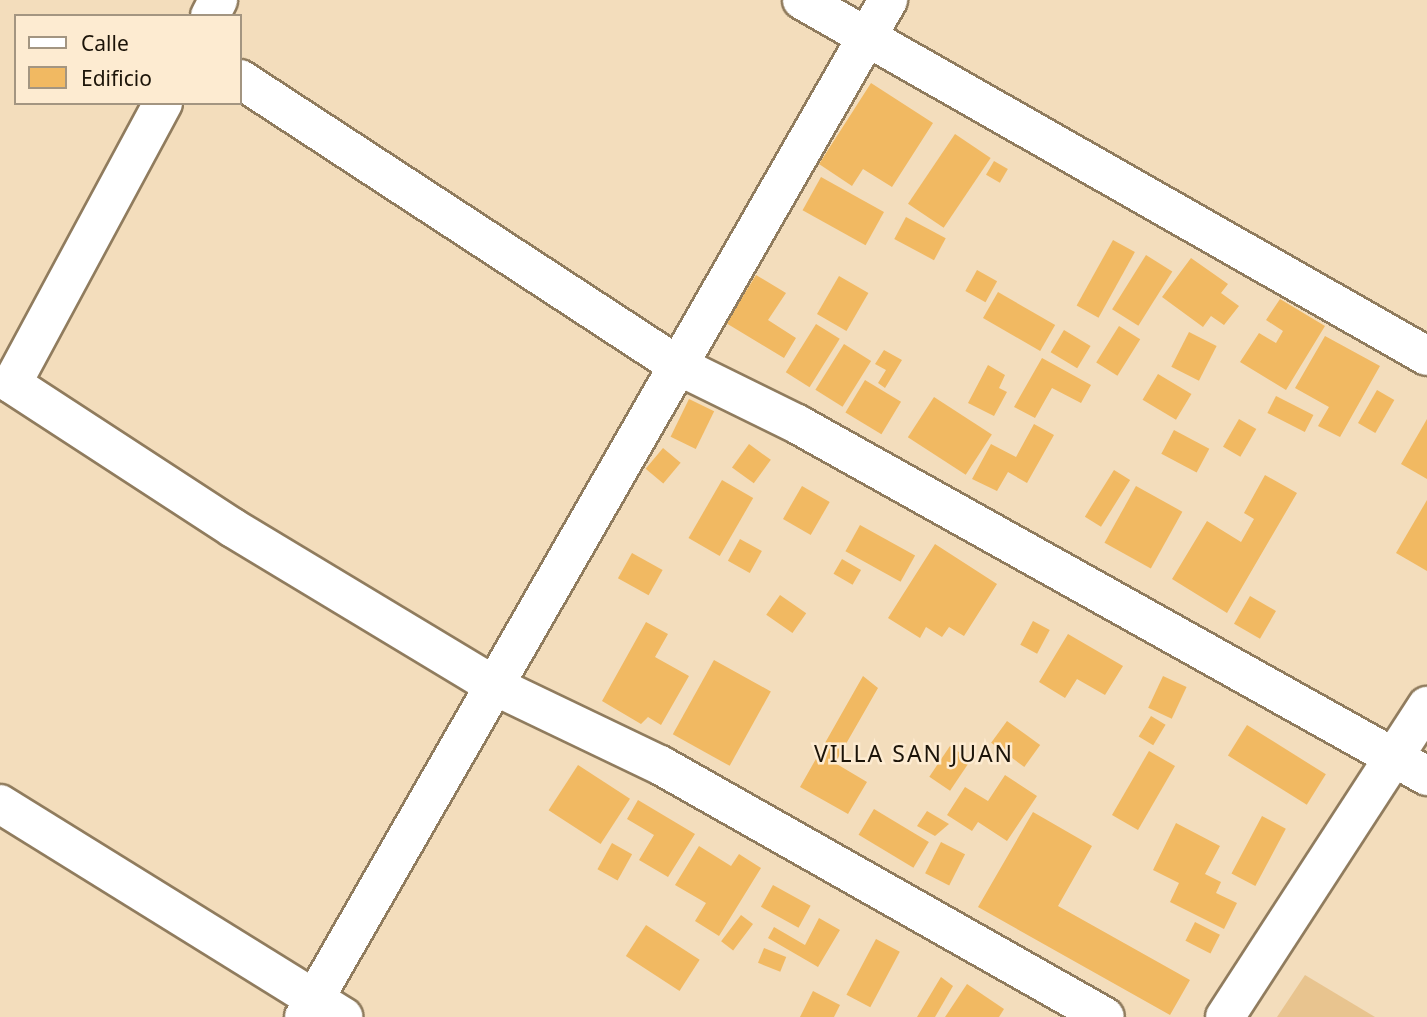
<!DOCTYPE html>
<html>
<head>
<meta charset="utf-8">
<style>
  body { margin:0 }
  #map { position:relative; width:1427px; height:1017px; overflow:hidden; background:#f3ddbc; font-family:"Noto Sans",sans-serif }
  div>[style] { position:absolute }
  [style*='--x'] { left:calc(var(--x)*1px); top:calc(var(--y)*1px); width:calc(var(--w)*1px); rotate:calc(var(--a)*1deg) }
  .green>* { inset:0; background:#e8c48f }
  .building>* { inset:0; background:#f1b962; transform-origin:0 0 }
  .roads { filter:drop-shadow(2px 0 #907c5e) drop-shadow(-2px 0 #907c5e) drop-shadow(0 2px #907c5e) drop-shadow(0 -2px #907c5e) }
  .street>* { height:38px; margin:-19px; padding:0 19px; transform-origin:19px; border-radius:19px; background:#fff }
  span { translate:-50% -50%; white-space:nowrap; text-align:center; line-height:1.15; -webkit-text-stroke:5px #fdebd1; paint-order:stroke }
  .neighbourhood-label { font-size:23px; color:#1c1409; letter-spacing:2px }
  .legend { position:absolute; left:14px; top:14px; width:228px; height:91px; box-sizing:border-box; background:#fdebd1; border:2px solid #a39581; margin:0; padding:9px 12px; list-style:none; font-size:21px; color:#1c1409 }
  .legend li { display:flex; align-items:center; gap:14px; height:35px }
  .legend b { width:35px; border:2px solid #a39581 }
</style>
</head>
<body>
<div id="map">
  <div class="green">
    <i style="clip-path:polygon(1305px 975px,1375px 1017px,1277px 1017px)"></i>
  </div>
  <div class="building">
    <i style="clip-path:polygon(871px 83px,933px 123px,892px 187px,863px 169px,852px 186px,819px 164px)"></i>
    <i style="left:955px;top:134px;width:43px;height:84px;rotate:34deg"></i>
    <i style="left:994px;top:161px;width:16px;height:16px;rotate:30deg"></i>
    <i style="left:821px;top:177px;width:72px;height:38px;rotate:29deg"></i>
    <i style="left:906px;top:217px;width:45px;height:25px;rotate:28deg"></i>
    <i style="left:1113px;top:240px;width:25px;height:75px;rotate:29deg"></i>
    <i style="left:1146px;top:255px;width:31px;height:64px;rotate:32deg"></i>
    <i style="clip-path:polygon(1191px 258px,1228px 284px,1221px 293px,1239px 306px,1224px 325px,1211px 316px,1203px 327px,1162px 297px)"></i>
    <i style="left:977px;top:270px;width:23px;height:24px;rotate:29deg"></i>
    <i style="clip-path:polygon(756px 275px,786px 293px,768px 320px,796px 338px,784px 358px,726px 323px)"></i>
    <i style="left:839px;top:276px;width:34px;height:44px;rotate:30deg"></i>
    <i style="left:998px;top:292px;width:66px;height:30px;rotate:30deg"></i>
    <i style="clip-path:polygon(1280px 299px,1325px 326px,1286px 390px,1240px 362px,1259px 333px,1276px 343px,1283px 331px,1266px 320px)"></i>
    <i style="left:816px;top:324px;width:28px;height:57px;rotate:32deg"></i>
    <i style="left:1119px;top:326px;width:25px;height:43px;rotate:32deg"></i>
    <i style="left:1064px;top:330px;width:31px;height:26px;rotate:31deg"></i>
    <i style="left:1189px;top:332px;width:31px;height:39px;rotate:27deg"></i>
    <i style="clip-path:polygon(1325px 336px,1380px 366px,1340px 437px,1318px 426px,1329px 407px,1295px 388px)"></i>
    <i style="left:844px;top:344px;width:32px;height:54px;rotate:32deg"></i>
    <i style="clip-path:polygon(884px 350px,902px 360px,885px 388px,878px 383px,886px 370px,875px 364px)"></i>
    <i style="clip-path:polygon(1042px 358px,1091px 385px,1081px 403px,1052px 388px,1035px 418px,1014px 407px)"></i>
    <i style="clip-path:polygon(988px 365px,1005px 375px,999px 388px,1007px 392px,994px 416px,968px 403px)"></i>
    <i style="left:1158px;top:374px;width:39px;height:30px;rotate:31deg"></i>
    <i style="left:865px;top:380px;width:42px;height:38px;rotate:31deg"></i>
    <i style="left:1377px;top:390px;width:20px;height:38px;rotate:30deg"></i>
    <i style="left:1276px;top:396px;width:42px;height:19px;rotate:27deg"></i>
    <i style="left:934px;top:397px;width:69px;height:48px;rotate:33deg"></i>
    <i style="left:689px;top:399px;width:28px;height:42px;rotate:26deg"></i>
    <i style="left:1239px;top:419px;width:20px;height:32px;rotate:30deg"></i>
    <i style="clip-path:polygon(1427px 419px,1427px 479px,1401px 464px)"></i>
    <i style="clip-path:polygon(1034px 424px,1054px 435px,1027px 483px,1008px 472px,997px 491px,972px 479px,991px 444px,1016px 457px)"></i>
    <i style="left:1174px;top:430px;width:40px;height:27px;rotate:28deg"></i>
    <i style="left:749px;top:444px;width:27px;height:29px;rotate:36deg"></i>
    <i style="left:663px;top:448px;width:23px;height:27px;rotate:40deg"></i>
    <i style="left:1114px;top:470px;width:19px;height:55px;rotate:32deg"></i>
    <i style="clip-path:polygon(1265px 475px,1297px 493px,1227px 613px,1172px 579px,1207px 521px,1241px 542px,1254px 519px,1244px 513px)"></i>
    <i style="left:722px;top:480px;width:36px;height:67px;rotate:30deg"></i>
    <i style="left:802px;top:486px;width:32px;height:38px;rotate:30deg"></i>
    <i style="left:1136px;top:486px;width:53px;height:65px;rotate:29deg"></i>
    <i style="clip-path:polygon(1427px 500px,1427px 571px,1396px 553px)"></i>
    <i style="left:860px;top:525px;width:63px;height:30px;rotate:29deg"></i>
    <i style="left:740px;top:539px;width:25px;height:25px;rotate:29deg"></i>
    <i style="clip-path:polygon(935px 544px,997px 584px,964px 636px,949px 627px,942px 637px,926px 627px,920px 638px,888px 618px)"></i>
    <i style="left:632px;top:553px;width:35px;height:29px;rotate:29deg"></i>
    <i style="left:842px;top:559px;width:22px;height:17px;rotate:30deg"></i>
    <i style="left:780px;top:595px;width:32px;height:24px;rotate:35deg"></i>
    <i style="left:1250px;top:596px;width:30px;height:32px;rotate:30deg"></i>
    <i style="left:1033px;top:621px;width:19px;height:27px;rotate:28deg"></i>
    <i style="clip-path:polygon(646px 622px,668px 634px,655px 657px,689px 676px,661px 725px,648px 717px,641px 724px,602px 701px)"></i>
    <i style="clip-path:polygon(1068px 634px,1123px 666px,1105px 695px,1077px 679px,1065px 698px,1039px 682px)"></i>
    <i style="left:714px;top:660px;width:65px;height:85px;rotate:29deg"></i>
    <i style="clip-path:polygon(863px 676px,878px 688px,835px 763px,867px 782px,848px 814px,800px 787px)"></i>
    <i style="left:1163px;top:676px;width:26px;height:35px;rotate:25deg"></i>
    <i style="left:1151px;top:716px;width:17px;height:24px;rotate:31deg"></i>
    <i style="left:1007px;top:721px;width:41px;height:27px;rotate:36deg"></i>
    <i style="left:1247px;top:725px;width:93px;height:36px;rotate:32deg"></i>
    <i style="left:950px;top:746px;width:25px;height:37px;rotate:34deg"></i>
    <i style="left:1149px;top:751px;width:30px;height:74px;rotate:30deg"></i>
    <i style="left:578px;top:765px;width:62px;height:54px;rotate:33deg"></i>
    <i style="clip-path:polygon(1005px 775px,1037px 796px,1007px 841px,978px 822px,972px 831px,947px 815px,965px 787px,988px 801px)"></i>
    <i style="clip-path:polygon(638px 800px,695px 834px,668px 877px,639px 860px,654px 835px,627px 819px)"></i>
    <i style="left:874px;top:809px;width:64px;height:30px;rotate:31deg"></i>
    <i style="clip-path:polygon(927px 811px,949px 824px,935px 836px,917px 826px)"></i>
    <i style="clip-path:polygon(1033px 812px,1092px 846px,1058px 906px,1190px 980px,1170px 1015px,978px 907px)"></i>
    <i style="left:1262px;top:816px;width:27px;height:65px;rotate:28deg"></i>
    <i style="clip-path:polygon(1176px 823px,1220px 846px,1205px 874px,1221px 882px,1216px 893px,1237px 903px,1224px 929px,1170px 902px,1179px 883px,1153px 870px)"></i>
    <i style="left:941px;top:842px;width:27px;height:35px;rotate:27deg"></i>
    <i style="left:612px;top:843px;width:23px;height:30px;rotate:29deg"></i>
    <i style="clip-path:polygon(699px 846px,731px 866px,739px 854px,761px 868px,719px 936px,695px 921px,706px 903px,675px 885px)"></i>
    <i style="left:773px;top:885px;width:43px;height:25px;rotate:29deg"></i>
    <i style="left:741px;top:915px;width:15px;height:33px;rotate:37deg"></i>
    <i style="clip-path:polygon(819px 918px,840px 930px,818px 967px,768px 938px,774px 927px,805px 945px)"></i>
    <i style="left:1195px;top:922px;width:28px;height:21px;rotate:27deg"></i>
    <i style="left:646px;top:925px;width:64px;height:37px;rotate:33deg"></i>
    <i style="left:876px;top:939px;width:27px;height:63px;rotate:28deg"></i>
    <i style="left:764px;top:948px;width:24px;height:16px;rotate:22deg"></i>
    <i style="clip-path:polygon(941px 977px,953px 986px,935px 1017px,917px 1017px)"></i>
    <i style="clip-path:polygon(967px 984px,1004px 1009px,999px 1017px,945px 1017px)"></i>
    <i style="clip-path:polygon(813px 991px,840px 1005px,834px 1017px,800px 1017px)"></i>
  </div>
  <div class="roads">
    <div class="street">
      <i style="--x:802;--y:0;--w:719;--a:29.67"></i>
      <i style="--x:210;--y:16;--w:18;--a:-63"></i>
      <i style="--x:240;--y:79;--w:522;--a:33.2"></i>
      <i style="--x:677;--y:365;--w:134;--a:26.2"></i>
      <i style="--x:797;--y:424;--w:722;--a:29.19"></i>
      <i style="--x:163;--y:103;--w:319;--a:118.3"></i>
      <i style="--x:12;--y:384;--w:264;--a:33.1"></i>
      <i style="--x:233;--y:528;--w:306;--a:31.1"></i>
      <i style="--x:495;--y:686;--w:183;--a:25.6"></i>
      <i style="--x:660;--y:765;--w:511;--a:29.52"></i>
      <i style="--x:0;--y:804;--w:404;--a:31.8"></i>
      <i style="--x:304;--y:1017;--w:1173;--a:-60.13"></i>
      <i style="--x:1225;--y:1017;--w:371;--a:-57"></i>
    </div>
  </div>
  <div class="neighbourhood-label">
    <span style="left:914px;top:753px">VILLA SAN JUAN</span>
  </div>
  <ul class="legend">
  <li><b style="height:9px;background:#fff"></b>Calle</li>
  <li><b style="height:19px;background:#f1b962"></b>Edificio</li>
  </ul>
</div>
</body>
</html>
